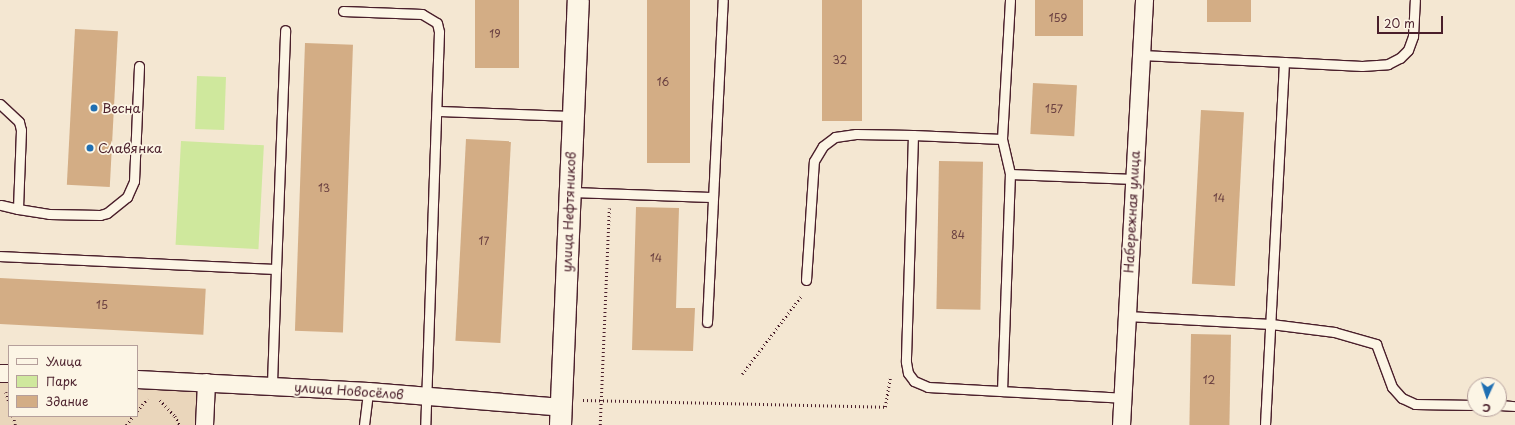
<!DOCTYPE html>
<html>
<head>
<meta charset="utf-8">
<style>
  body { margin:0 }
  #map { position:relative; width:1515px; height:425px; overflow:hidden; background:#f4e7d2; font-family:"Playpen Sans",sans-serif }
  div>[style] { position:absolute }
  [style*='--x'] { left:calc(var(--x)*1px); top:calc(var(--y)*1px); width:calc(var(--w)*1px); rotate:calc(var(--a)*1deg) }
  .built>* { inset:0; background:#ead6bb }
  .green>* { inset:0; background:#cfe89d; transform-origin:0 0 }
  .building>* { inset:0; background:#d3ad85; transform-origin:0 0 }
  .path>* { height:2.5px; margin-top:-1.25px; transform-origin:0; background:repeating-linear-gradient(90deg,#4a1f2b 0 1px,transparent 0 4px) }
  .roads { filter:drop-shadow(1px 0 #4a1f2b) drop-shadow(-1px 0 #4a1f2b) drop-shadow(0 1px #4a1f2b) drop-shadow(0 -1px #4a1f2b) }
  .service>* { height:9px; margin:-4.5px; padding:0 4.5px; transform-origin:4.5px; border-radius:4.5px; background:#fcf5e5 }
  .minor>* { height:17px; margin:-8.5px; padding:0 8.5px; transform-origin:8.5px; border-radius:8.5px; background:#fcf5e5 }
  .tertiary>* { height:21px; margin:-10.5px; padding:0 10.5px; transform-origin:10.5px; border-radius:10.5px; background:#fcf5e5 }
  .dots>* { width:11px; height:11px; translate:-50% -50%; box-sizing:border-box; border:2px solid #fcf5e5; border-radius:50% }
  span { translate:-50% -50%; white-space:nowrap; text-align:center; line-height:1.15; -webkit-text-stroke:3.5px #fcf5e5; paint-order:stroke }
  .number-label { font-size:11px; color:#6c4242 }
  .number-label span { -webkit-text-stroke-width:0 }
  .poi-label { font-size:13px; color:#4a1f2b }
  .left { translate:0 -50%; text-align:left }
  .street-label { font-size:13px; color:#4a1f2b }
  .legend { position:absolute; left:8px; top:345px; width:130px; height:72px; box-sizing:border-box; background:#fcf5e5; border:1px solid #b59f9b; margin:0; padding:5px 7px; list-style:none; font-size:12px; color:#4a1f2b }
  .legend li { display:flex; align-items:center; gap:8px; height:20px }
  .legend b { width:20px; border:1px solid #b59f9b }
  .north { position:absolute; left:1467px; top:377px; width:40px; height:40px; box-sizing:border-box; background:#fcf5e5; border:1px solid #b59f9b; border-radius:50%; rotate:183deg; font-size:11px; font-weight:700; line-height:16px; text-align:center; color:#4a1f2b }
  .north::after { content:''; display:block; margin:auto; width:14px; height:18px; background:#1f6fb2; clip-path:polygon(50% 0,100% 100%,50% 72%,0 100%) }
  .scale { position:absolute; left:1377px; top:16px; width:66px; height:18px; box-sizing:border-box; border:2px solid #4a1f2b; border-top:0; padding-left:5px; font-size:12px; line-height:14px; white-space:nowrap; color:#4a1f2b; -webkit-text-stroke:3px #fcf5e5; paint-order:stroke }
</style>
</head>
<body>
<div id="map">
  <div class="built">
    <i style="clip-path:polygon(0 373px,9px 373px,9px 416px,137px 416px,137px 379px,206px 382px,204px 425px,0 425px)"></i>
  </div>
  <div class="green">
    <i style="left:197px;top:76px;width:29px;height:53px;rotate:2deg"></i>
    <i style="left:181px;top:141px;width:83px;height:104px;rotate:3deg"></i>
  </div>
  <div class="building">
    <i style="left:475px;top:0;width:44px;height:68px"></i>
    <i style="left:647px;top:0;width:43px;height:163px"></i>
    <i style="left:822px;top:0;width:40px;height:121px"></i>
    <i style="left:1035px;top:0;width:48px;height:36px"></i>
    <i style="left:1207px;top:0;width:44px;height:22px"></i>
    <i style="left:75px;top:29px;width:43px;height:156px;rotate:3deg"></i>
    <i style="left:305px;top:43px;width:48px;height:288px;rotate:2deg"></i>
    <i style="left:1033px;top:83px;width:44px;height:51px;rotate:3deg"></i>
    <i style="left:1201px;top:110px;width:43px;height:174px;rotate:3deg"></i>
    <i style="left:466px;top:139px;width:45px;height:202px;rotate:3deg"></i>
    <i style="left:939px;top:161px;width:44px;height:148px;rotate:1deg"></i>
    <i style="clip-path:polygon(636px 207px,679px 208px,676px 308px,695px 308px,693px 351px,632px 350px)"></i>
    <i style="left:0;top:278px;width:206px;height:46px;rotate:3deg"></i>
    <i style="left:1191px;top:334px;width:40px;height:91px;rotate:1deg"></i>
  </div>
  <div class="path">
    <i style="--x:742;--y:374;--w:99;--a:-52.8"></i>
    <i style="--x:6;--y:392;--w:10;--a:73"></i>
    <i style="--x:160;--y:400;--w:22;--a:47"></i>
    <i style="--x:175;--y:416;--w:10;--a:61"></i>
    <i style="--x:583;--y:400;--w:302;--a:1.3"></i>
    <i style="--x:885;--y:407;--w:29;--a:-80"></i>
    <i style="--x:137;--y:411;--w:16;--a:-50"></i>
    <i style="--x:13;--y:416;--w:9;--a:72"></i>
    <i style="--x:126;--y:425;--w:11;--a:-52"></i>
    <i style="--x:600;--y:425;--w:217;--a:-87.6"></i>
  </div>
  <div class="roads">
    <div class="service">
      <i style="--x:1010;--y:0;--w:139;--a:93.3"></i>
      <i style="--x:1002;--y:139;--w:36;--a:77"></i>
      <i style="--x:1010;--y:174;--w:124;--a:2.3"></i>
      <i style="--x:343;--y:11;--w:79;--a:2.2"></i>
      <i style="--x:422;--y:14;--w:17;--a:31"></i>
      <i style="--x:437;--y:23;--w:9;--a:77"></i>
      <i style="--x:439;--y:32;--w:393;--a:92"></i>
      <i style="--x:1141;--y:55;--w:143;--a:2.8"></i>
      <i style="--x:1284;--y:62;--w:363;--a:93"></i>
      <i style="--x:1284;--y:62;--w:78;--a:2.9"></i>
      <i style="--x:1362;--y:66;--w:26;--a:-4"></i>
      <i style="--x:1388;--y:64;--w:13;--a:-27"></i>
      <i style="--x:1400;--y:58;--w:11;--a:-45"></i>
      <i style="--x:1408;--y:50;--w:15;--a:-70"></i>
      <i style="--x:1413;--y:36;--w:36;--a:-87"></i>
      <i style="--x:0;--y:104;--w:26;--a:43"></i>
      <i style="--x:19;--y:122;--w:8;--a:76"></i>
      <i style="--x:21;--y:130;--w:79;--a:92.2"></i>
      <i style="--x:18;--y:209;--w:18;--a:-167"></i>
      <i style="--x:437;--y:111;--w:136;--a:2.1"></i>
      <i style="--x:1002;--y:139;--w:89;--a:-177.4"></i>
      <i style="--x:913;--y:135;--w:227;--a:91.8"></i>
      <i style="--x:906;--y:362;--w:11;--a:80"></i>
      <i style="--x:908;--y:373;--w:10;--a:53"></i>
      <i style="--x:914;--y:381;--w:15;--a:23"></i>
      <i style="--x:928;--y:387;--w:194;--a:3.2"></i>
      <i style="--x:569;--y:192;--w:144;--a:2"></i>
      <i style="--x:18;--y:209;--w:31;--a:9"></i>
      <i style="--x:49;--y:214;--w:51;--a:1.1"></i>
      <i style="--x:100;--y:215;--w:7;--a:-16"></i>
      <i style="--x:107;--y:213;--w:26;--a:-39"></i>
      <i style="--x:127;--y:197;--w:17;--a:-66"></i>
      <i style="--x:134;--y:181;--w:115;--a:-87.5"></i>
      <i style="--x:0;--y:256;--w:276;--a:2.7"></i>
      <i style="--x:276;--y:269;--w:116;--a:92"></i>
      <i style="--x:276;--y:269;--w:239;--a:-87.8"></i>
      <i style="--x:806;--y:280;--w:119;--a:-86.2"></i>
      <i style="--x:814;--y:161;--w:17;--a:-59"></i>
      <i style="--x:823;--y:146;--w:15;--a:-37"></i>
      <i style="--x:835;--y:137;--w:21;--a:-8"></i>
      <i style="--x:856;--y:134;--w:57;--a:1"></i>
      <i style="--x:1127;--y:316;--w:144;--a:3.2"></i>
      <i style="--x:1271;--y:324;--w:64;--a:7.2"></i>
      <i style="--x:1334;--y:332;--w:44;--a:15.9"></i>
      <i style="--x:1376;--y:344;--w:46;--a:69.6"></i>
      <i style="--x:1392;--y:387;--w:15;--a:48"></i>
      <i style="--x:1402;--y:398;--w:14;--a:25"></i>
      <i style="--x:1415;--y:404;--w:60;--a:1"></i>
      <i style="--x:707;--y:322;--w:322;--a:-87.2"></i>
      <i style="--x:1002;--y:391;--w:217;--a:-87.9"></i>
      <i style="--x:1499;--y:405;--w:16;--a:4"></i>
      <i style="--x:364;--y:425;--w:34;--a:-83"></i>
    </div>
    <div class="minor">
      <i style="--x:0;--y:373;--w:9;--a:0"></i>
      <i style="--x:137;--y:379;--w:231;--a:3"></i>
      <i style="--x:368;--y:391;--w:194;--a:4.7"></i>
      <i style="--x:204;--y:425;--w:43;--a:-87.3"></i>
      <i style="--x:1121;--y:425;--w:426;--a:-86.9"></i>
    </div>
    <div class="tertiary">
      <i style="--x:560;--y:425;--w:425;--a:-87.6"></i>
    </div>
  </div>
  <div class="dots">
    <i style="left:94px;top:108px;background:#1f6fb2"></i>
    <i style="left:90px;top:148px;background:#1f6fb2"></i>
  </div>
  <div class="number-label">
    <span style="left:1058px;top:18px">159</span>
    <span style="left:495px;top:34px">19</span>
    <span style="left:840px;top:60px">32</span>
    <span style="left:663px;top:82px">16</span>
    <span style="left:1054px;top:109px">157</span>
    <span style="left:324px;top:188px">13</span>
    <span style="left:1219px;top:198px">14</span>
    <span style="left:958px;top:235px">84</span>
    <span style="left:484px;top:241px">17</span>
    <span style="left:656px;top:258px">14</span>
    <span style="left:102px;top:305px">15</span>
    <span style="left:1209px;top:380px">12</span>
  </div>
  <div class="poi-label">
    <span class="left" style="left:102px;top:108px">Весна</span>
    <span class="left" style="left:98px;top:148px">Славянка</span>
  </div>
  <div class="street-label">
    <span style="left:569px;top:212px;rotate:-88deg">улица Нефтяников</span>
    <span style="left:1132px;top:212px;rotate:-87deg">Набережная улица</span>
    <span style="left:349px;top:391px;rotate:4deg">улица Новосёлов</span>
  </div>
  <ul class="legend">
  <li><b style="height:5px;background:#fcf5e5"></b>Улица</li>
  <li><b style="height:11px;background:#cfe89d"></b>Парк</li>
  <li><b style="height:11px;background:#d3ad85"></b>Здание</li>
  </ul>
  <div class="north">С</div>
  <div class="scale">20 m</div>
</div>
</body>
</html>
